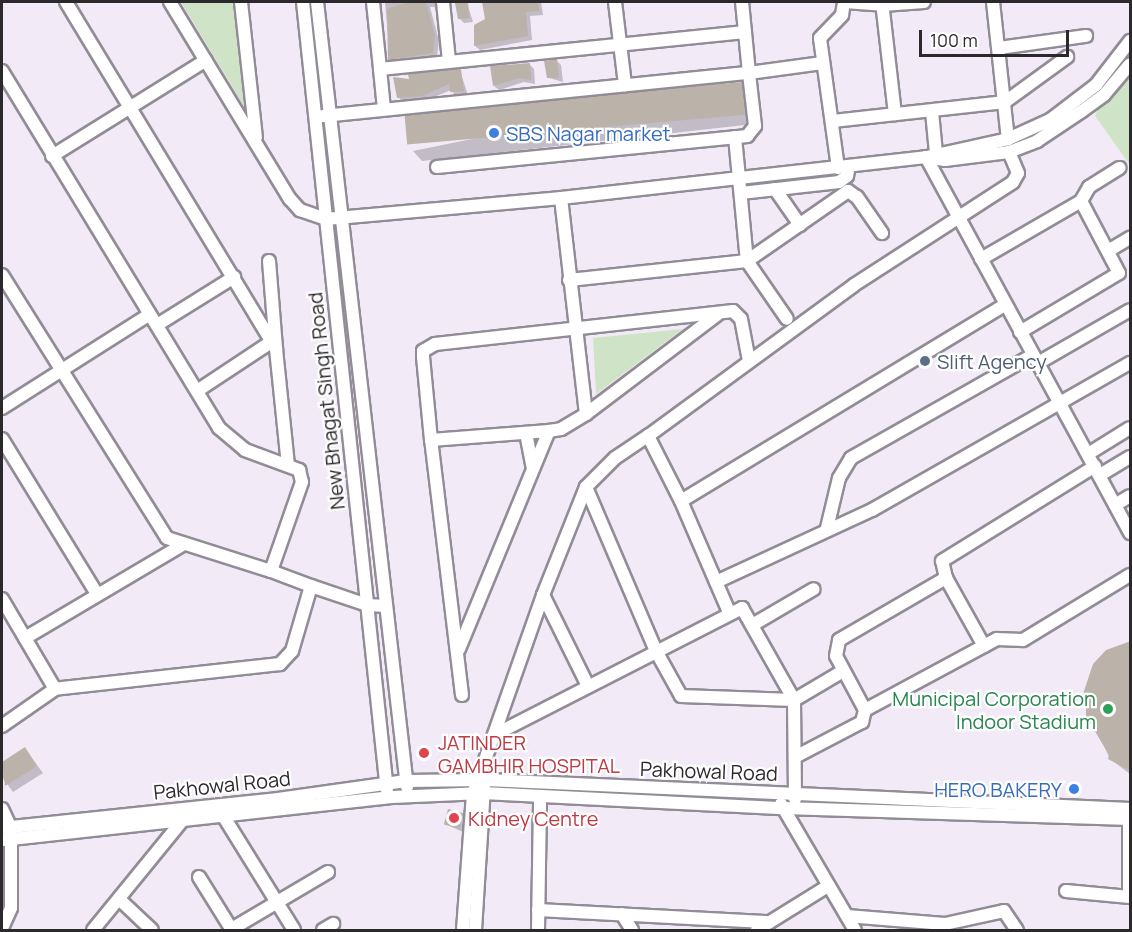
<!DOCTYPE html>
<html>
<head>
<meta charset="utf-8">
<style>
  body { margin:0 }
  #map { position:relative; width:1132px; height:932px; overflow:hidden; background:#f2ebf7; font-family:Manrope,sans-serif }
  div>[style] { position:absolute }
  [style*='--x'] { left:calc(var(--x)*1px); top:calc(var(--y)*1px); width:calc(var(--w)*1px); rotate:calc(var(--a)*1deg) }
  .green>* { inset:0; background:#cfe4c7 }
  .shadow>* { inset:0; background:#0003 }
  .building>* { inset:0; background:#bbb2a9; transform-origin:0 0 }
  .roads { filter:drop-shadow(2px 0 #928c96) drop-shadow(-2px 0 #928c96) drop-shadow(0 2px #928c96) drop-shadow(0 -2px #928c96) }
  .minor>* { height:12px; margin:-6px; padding:0 6px; transform-origin:6px; border-radius:6px; background:#fff }
  .dots>* { width:16px; height:16px; translate:-50% -50%; box-sizing:border-box; border:3px solid #fff; border-radius:50% }
  span { translate:-50% -50%; white-space:nowrap; text-align:center; line-height:1.15; -webkit-text-stroke:4.5px #fff; paint-order:stroke }
  .shop-label { font-size:20px; color:#366cbe }
  .left { translate:0 -50%; text-align:left }
  .right { translate:-100% -50%; text-align:right }
  .service-label { font-size:20px; color:#4e5e75 }
  .street-label { font-size:20px; color:#2c292d }
  .leisure-label { font-size:20px; color:#27864d }
  .health-label { font-size:20px; color:#be3a42 }
  .frame { position:absolute; inset:0; border:3px solid #2c292d; pointer-events:none }
  .scale { position:absolute; left:919px; top:30px; width:150px; height:27px; box-sizing:border-box; border:3px solid #2c292d; border-top:0; padding-left:8px; font-size:18px; line-height:21px; white-space:nowrap; color:#2c292d; -webkit-text-stroke:4px #fff; paint-order:stroke }
</style>
</head>
<body>
<div id="map">
  <div class="green">
    <i style="clip-path:polygon(181px 2px,234px 2px,245px 108px)"></i>
    <i style="clip-path:polygon(1130px 47px,1130px 165px,1095px 116px,1114px 72px)"></i>
    <i style="clip-path:polygon(683px 329px,596px 394px,593px 338px)"></i>
  </div>
  <div class="shadow">
    <i style="clip-path:polygon(385px 2px,435px 2px,435px 7px,430px 7px,439px 41px,437px 57px,394px 64px,390px 59px)"></i>
    <i style="clip-path:polygon(484px 2px,541px 2px,543px 15px,530px 16px,532px 40px,480px 50px,475px 46px,487px 20px)"></i>
    <i style="clip-path:polygon(467px 3px,473px 22px,464px 23px,459px 18px)"></i>
    <i style="clip-path:polygon(557px 61px,561px 65px,563px 82px,549px 78px)"></i>
    <i style="clip-path:polygon(529px 64px,534px 69px,535px 84px,524px 82px,499px 90px,494px 86px)"></i>
    <i style="clip-path:polygon(460px 71px,468px 95px,456px 96px,451px 90px,427px 100px,403px 102px,399px 98px,411px 81px)"></i>
    <i style="clip-path:polygon(741px 84px,751px 93px,754px 124px,422px 161px,413px 151px)"></i>
    <i style="clip-path:polygon(1130px 643px,1130px 774px,1110px 759px,1083px 699px)"></i>
    <i style="clip-path:polygon(25px 749px,43px 773px,13px 792px,2px 777px,2px 764px)"></i>
    <i style="clip-path:polygon(462px 814px,467px 818px,463px 832px,445px 824px)"></i>
  </div>
  <div class="building">
    <i style="clip-path:polygon(410px 2px,426px 2px,435px 36px,433px 53px,388px 60px,387px 9px)"></i>
    <i style="clip-path:polygon(468px 2px,469px 18px,458px 19px,455px 3px)"></i>
    <i style="clip-path:polygon(482px 2px,538px 2px,539px 11px,526px 12px,528px 36px,474px 46px,474px 25px,485px 19px)"></i>
    <i style="clip-path:polygon(557px 59px,559px 78px,547px 78px,544px 61px)"></i>
    <i style="clip-path:polygon(530px 63px,531px 80px,519px 78px,493px 86px,490px 66px)"></i>
    <i style="clip-path:polygon(461px 69px,464px 91px,450px 92px,449px 84px,422px 96px,397px 98px,393px 77px,409px 79px,408px 74px)"></i>
    <i style="left:742px;top:82px;width:33px;height:339px;rotate:85deg"></i>
    <i style="clip-path:polygon(1131px 641px,1131px 771px,1108px 759px,1109px 755px,1086px 716px,1086px 702px,1081px 700px,1093px 664px,1106px 650px)"></i>
    <i style="clip-path:polygon(25px 747px,37px 766px,5px 786px,2px 762px)"></i>
    <i style="left:448px;top:809px;width:16px;height:16px;rotate:15deg"></i>
  </div>
  <div class="roads">
    <div class="minor">
      <i style="--x:66;--y:2;--w:406;--a:58.8"></i>
      <i style="--x:276;--y:349;--w:117;--a:84.1"></i>
      <i style="--x:170;--y:2;--w:231;--a:58.7"></i>
      <i style="--x:290;--y:199;--w:15;--a:48"></i>
      <i style="--x:300;--y:210;--w:28;--a:19"></i>
      <i style="--x:326;--y:219;--w:236;--a:-5.1"></i>
      <i style="--x:561;--y:198;--w:367;--a:-6.4"></i>
      <i style="--x:926;--y:157;--w:19;--a:9"></i>
      <i style="--x:945;--y:160;--w:64;--a:-7.1"></i>
      <i style="--x:1009;--y:152;--w:30;--a:-21"></i>
      <i style="--x:1037;--y:141;--w:54;--a:-33.7"></i>
      <i style="--x:1082;--y:111;--w:27;--a:-36"></i>
      <i style="--x:1104;--y:95;--w:40;--a:-50"></i>
      <i style="--x:241;--y:2;--w:136;--a:83.7"></i>
      <i style="--x:303;--y:2;--w:792;--a:83.92"></i>
      <i style="--x:317;--y:2;--w:790;--a:83.46"></i>
      <i style="--x:373;--y:2;--w:67;--a:84"></i>
      <i style="--x:380;--y:69;--w:367;--a:-5.8"></i>
      <i style="--x:443;--y:2;--w:59;--a:84.2"></i>
      <i style="--x:615;--y:2;--w:84;--a:83.1"></i>
      <i style="--x:844;--y:2;--w:39;--a:4"></i>
      <i style="--x:883;--y:5;--w:41;--a:-4.2"></i>
      <i style="--x:882;--y:2;--w:113;--a:83.4"></i>
      <i style="--x:993;--y:2;--w:138;--a:83.8"></i>
      <i style="--x:999;--y:48;--w:88;--a:-7.9"></i>
      <i style="--x:380;--y:69;--w:40;--a:84.3"></i>
      <i style="--x:2;--y:71;--w:418;--a:58.7"></i>
      <i style="--x:219;--y:428;--w:34;--a:40"></i>
      <i style="--x:245;--y:450;--w:58;--a:20.3"></i>
      <i style="--x:299;--y:470;--w:12;--a:76"></i>
      <i style="--x:302;--y:482;--w:94;--a:109.2"></i>
      <i style="--x:271;--y:571;--w:43;--a:20.6"></i>
      <i style="--x:311;--y:586;--w:68;--a:106.3"></i>
      <i style="--x:292;--y:651;--w:18;--a:133"></i>
      <i style="--x:280;--y:664;--w:226;--a:173.7"></i>
      <i style="--x:55;--y:689;--w:65;--a:145.1"></i>
      <i style="--x:932;--y:112;--w:41;--a:84.4"></i>
      <i style="--x:323;--y:116;--w:428;--a:-5.8"></i>
      <i style="--x:749;--y:73;--w:71;--a:-95.6"></i>
      <i style="--x:833;--y:121;--w:173;--a:-6.3"></i>
      <i style="--x:1005;--y:102;--w:77;--a:-36"></i>
      <i style="--x:735;--y:137;--w:125;--a:84.5"></i>
      <i style="--x:747;--y:261;--w:70;--a:55.4"></i>
      <i style="--x:52;--y:156;--w:181;--a:-31.9"></i>
      <i style="--x:926;--y:157;--w:428;--a:61.5"></i>
      <i style="--x:927;--y:157;--w:83;--a:-12.5"></i>
      <i style="--x:1008;--y:139;--w:46;--a:-24.3"></i>
      <i style="--x:1050;--y:120;--w:58;--a:-37.3"></i>
      <i style="--x:1096;--y:85;--w:56;--a:-52.3"></i>
      <i style="--x:437;--y:167;--w:312;--a:-5.7"></i>
      <i style="--x:747;--y:136;--w:13;--a:-51"></i>
      <i style="--x:755;--y:126;--w:53;--a:-96.5"></i>
      <i style="--x:749;--y:73;--w:74;--a:-7.8"></i>
      <i style="--x:838;--y:168;--w:131;--a:-97.9"></i>
      <i style="--x:820;--y:38;--w:32;--a:-46"></i>
      <i style="--x:842;--y:15;--w:13;--a:-81"></i>
      <i style="--x:775;--y:189;--w:44;--a:55.2"></i>
      <i style="--x:741;--y:193;--w:99;--a:-6.4"></i>
      <i style="--x:839;--y:182;--w:10;--a:-37"></i>
      <i style="--x:847;--y:176;--w:10;--a:-79"></i>
      <i style="--x:1108;--y:251;--w:26;--a:-31"></i>
      <i style="--x:981;--y:259;--w:116;--a:-30.1"></i>
      <i style="--x:1081;--y:201;--w:16;--a:-60"></i>
      <i style="--x:1089;--y:187;--w:36;--a:-32"></i>
      <i style="--x:269;--y:261;--w:87;--a:85.4"></i>
      <i style="--x:2;--y:275;--w:310;--a:57.9"></i>
      <i style="--x:167;--y:538;--w:109;--a:17.6"></i>
      <i style="--x:569;--y:280;--w:179;--a:-6.1"></i>
      <i style="--x:747;--y:261;--w:123;--a:-34.7"></i>
      <i style="--x:848;--y:191;--w:11;--a:34"></i>
      <i style="--x:857;--y:197;--w:44;--a:55.2"></i>
      <i style="--x:157;--y:325;--w:91;--a:-31.9"></i>
      <i style="--x:1020;--y:332;--w:115;--a:-30.8"></i>
      <i style="--x:1119;--y:273;--w:81;--a:-117.8"></i>
      <i style="--x:1038;--y:363;--w:106;--a:-29.9"></i>
      <i style="--x:197;--y:391;--w:89;--a:-33.5"></i>
      <i style="--x:2;--y:408;--w:175;--a:-32.4"></i>
      <i style="--x:586;--y:414;--w:164;--a:-37.1"></i>
      <i style="--x:526;--y:433;--w:33;--a:79"></i>
      <i style="--x:2;--y:439;--w:182;--a:58.5"></i>
      <i style="--x:431;--y:440;--w:83;--a:-95.5"></i>
      <i style="--x:423;--y:357;--w:6;--a:-90"></i>
      <i style="--x:423;--y:351;--w:14;--a:-30"></i>
      <i style="--x:435;--y:344;--w:300;--a:-6.3"></i>
      <i style="--x:733;--y:311;--w:11;--a:45"></i>
      <i style="--x:741;--y:319;--w:43;--a:79.2"></i>
      <i style="--x:1088;--y:454;--w:49;--a:-31.8"></i>
      <i style="--x:1100;--y:475;--w:35;--a:-31"></i>
      <i style="--x:586;--y:487;--w:178;--a:66.9"></i>
      <i style="--x:656;--y:651;--w:51;--a:60.9"></i>
      <i style="--x:681;--y:696;--w:113;--a:2"></i>
      <i style="--x:794;--y:700;--w:57;--a:-30.6"></i>
      <i style="--x:681;--y:501;--w:379;--a:-31.2"></i>
      <i style="--x:1115;--y:505;--w:17;--a:-31"></i>
      <i style="--x:827;--y:528;--w:51;--a:-76.5"></i>
      <i style="--x:839;--y:478;--w:23;--a:-59"></i>
      <i style="--x:851;--y:458;--w:209;--a:-29.5"></i>
      <i style="--x:946;--y:578;--w:78;--a:60.8"></i>
      <i style="--x:716;--y:582;--w:172;--a:-24.8"></i>
      <i style="--x:872;--y:510;--w:297;--a:-29.7"></i>
      <i style="--x:311;--y:586;--w:59;--a:18.7"></i>
      <i style="--x:367;--y:605;--w:19;--a:3"></i>
      <i style="--x:543;--y:595;--w:102;--a:63.7"></i>
      <i style="--x:2;--y:599;--w:104;--a:59.5"></i>
      <i style="--x:729;--y:612;--w:121;--a:-113.4"></i>
      <i style="--x:681;--y:501;--w:73;--a:-116.9"></i>
      <i style="--x:648;--y:436;--w:255;--a:-36.2"></i>
      <i style="--x:854;--y:285;--w:189;--a:-32.9"></i>
      <i style="--x:1013;--y:182;--w:10;--a:-61"></i>
      <i style="--x:1018;--y:173;--w:23;--a:-113"></i>
      <i style="--x:754;--y:624;--w:69;--a:-30.3"></i>
      <i style="--x:25;--y:638;--w:182;--a:-30.6"></i>
      <i style="--x:459;--y:649;--w:236;--a:-67.6"></i>
      <i style="--x:462;--y:695;--w:257;--a:-96.9"></i>
      <i style="--x:431;--y:440;--w:118;--a:-4.4"></i>
      <i style="--x:549;--y:431;--w:12;--a:-9"></i>
      <i style="--x:561;--y:429;--w:29;--a:-31"></i>
      <i style="--x:586;--y:414;--w:217;--a:-96.6"></i>
      <i style="--x:865;--y:710;--w:61;--a:-118.2"></i>
      <i style="--x:836;--y:656;--w:16;--a:-79"></i>
      <i style="--x:839;--y:640;--w:124;--a:-30.1"></i>
      <i style="--x:946;--y:578;--w:17;--a:-103"></i>
      <i style="--x:942;--y:561;--w:180;--a:-31.8"></i>
      <i style="--x:494;--y:735;--w:279;--a:-27.1"></i>
      <i style="--x:742;--y:608;--w:106;--a:60.5"></i>
      <i style="--x:794;--y:700;--w:99;--a:89.4"></i>
      <i style="--x:795;--y:757;--w:76;--a:-27.6"></i>
      <i style="--x:862;--y:722;--w:12;--a:-76"></i>
      <i style="--x:865;--y:710;--w:150;--a:-28.3"></i>
      <i style="--x:997;--y:639;--w:26;--a:2"></i>
      <i style="--x:1023;--y:640;--w:125;--a:-31.3"></i>
      <i style="--x:781;--y:804;--w:146;--a:59.6"></i>
      <i style="--x:2;--y:809;--w:21;--a:65"></i>
      <i style="--x:11;--y:828;--w:80;--a:90"></i>
      <i style="--x:11;--y:908;--w:22;--a:114"></i>
      <i style="--x:224;--y:817;--w:133;--a:58.2"></i>
      <i style="--x:2;--y:828;--w:278;--a:-6"></i>
      <i style="--x:278;--y:799;--w:129;--a:-8"></i>
      <i style="--x:406;--y:781;--w:80;--a:-0.7"></i>
      <i style="--x:486;--y:780;--w:645;--a:2.58"></i>
      <i style="--x:2;--y:840;--w:392;--a:-6.3"></i>
      <i style="--x:392;--y:797;--w:91;--a:-2.5"></i>
      <i style="--x:483;--y:793;--w:300;--a:2.9"></i>
      <i style="--x:783;--y:808;--w:347;--a:1.8"></i>
      <i style="--x:199;--y:877;--w:62;--a:58.1"></i>
      <i style="--x:1066;--y:891;--w:64;--a:5.4"></i>
      <i style="--x:1129;--y:896;--w:77;--a:-90"></i>
      <i style="--x:119;--y:899;--w:45;--a:43.2"></i>
      <i style="--x:538;--y:910;--w:232;--a:3"></i>
      <i style="--x:622;--y:914;--w:19;--a:58"></i>
      <i style="--x:847;--y:916;--w:98;--a:4.7"></i>
      <i style="--x:945;--y:924;--w:60;--a:-12.4"></i>
      <i style="--x:1004;--y:911;--w:23;--a:56"></i>
      <i style="--x:93;--y:930;--w:141;--a:-50.8"></i>
      <i style="--x:230;--y:930;--w:114;--a:-30.6"></i>
      <i style="--x:323;--y:930;--w:12;--a:-31"></i>
      <i style="--x:463;--y:930;--w:136;--a:-85.8"></i>
      <i style="--x:473;--y:794;--w:211;--a:-70.6"></i>
      <i style="--x:543;--y:595;--w:116;--a:-68.3"></i>
      <i style="--x:586;--y:487;--w:41;--a:-45"></i>
      <i style="--x:615;--y:458;--w:40;--a:-34"></i>
      <i style="--x:475;--y:930;--w:143;--a:-86.4"></i>
      <i style="--x:538;--y:930;--w:134;--a:-89.1"></i>
      <i style="--x:757;--y:930;--w:84;--a:-31.8"></i>
    </div>
  </div>
  <div class="dots">
    <i style="left:494px;top:133px;background:#3f7fe0"></i>
    <i style="left:925px;top:361px;background:#5c6f8a"></i>
    <i style="left:1108px;top:709px;background:#2e9e5b"></i>
    <i style="left:424px;top:753px;background:#e0444e"></i>
    <i style="left:1074px;top:789px;background:#3f7fe0"></i>
    <i style="left:454px;top:818px;background:#e0444e"></i>
  </div>
  <div class="shop-label">
    <span class="left" style="left:506px;top:133px">SBS Nagar market</span>
    <span class="right" style="left:1062px;top:789px">HERO BAKERY</span>
  </div>
  <div class="service-label">
    <span class="left" style="left:937px;top:361px">Slift Agency</span>
  </div>
  <div class="street-label">
    <span style="left:326px;top:401px;rotate:-96deg">New Bhagat Singh Road</span>
    <span style="left:709px;top:771px;rotate:2deg">Pakhowal Road</span>
    <span style="left:222px;top:785px;rotate:-6deg">Pakhowal Road</span>
  </div>
  <div class="leisure-label">
    <span class="right" style="left:1096px;top:710px">Municipal Corporation<br>Indoor Stadium</span>
  </div>
  <div class="health-label">
    <span class="left" style="left:438px;top:754px">JATINDER<br>GAMBHIR HOSPITAL</span>
    <span class="left" style="left:468px;top:818px">Kidney Centre</span>
  </div>
  <div class="frame"></div>
  <div class="scale">100 m</div>
</div>
</body>
</html>
